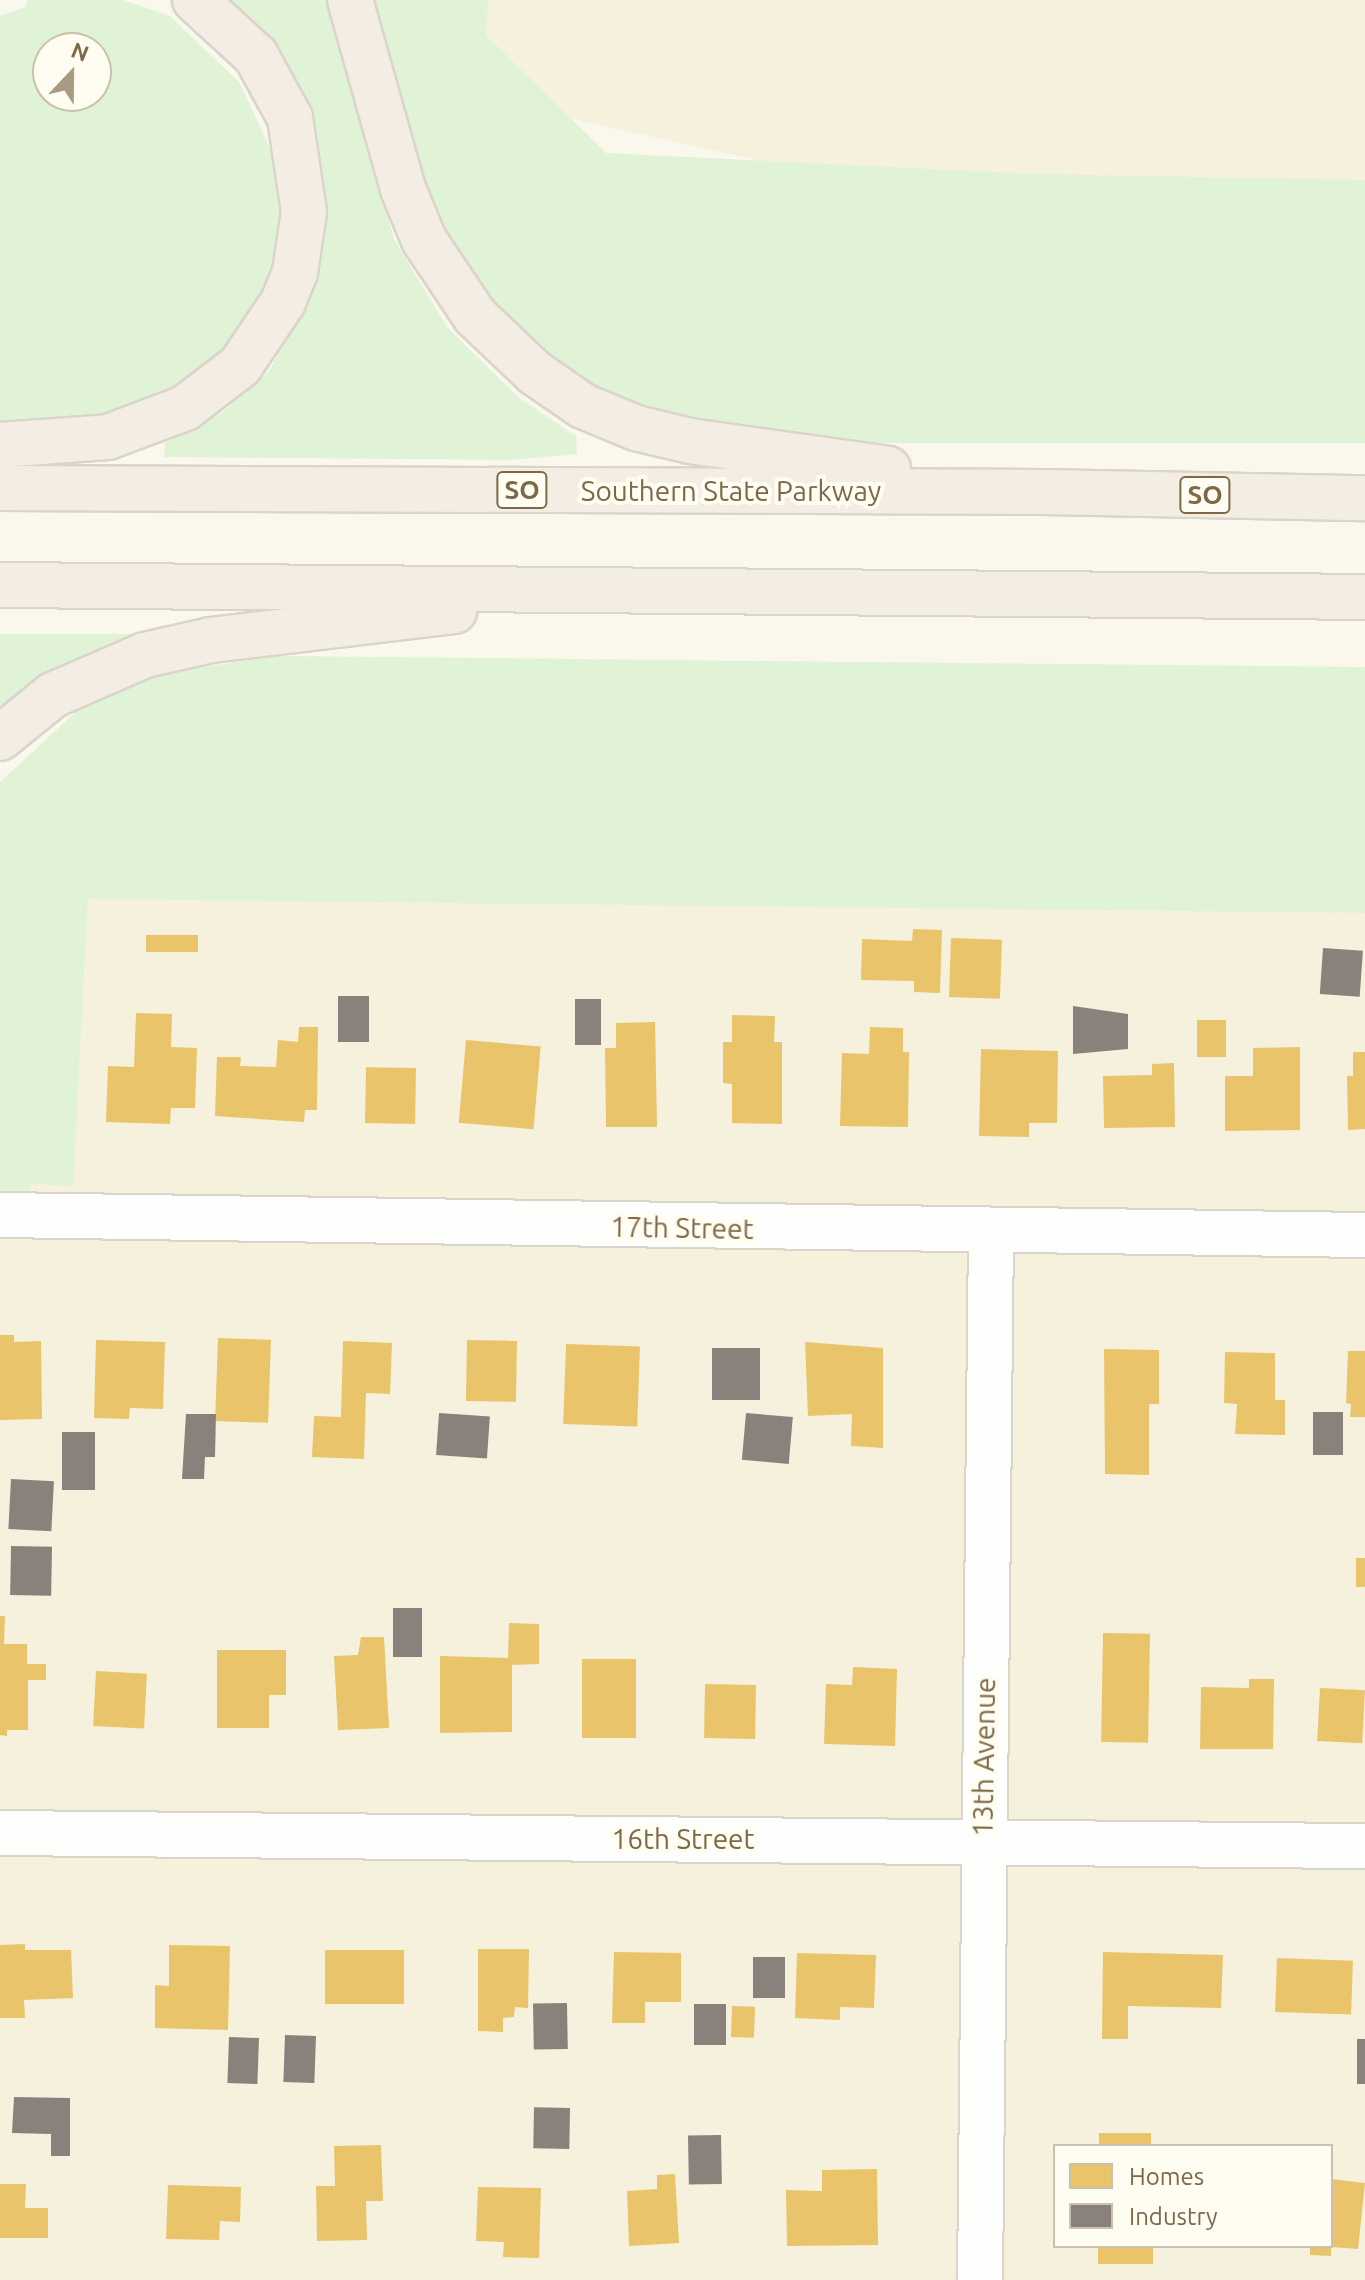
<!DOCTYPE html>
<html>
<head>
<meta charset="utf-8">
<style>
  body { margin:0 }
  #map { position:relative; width:1365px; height:2280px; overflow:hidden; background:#faf8ed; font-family:Ubuntu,sans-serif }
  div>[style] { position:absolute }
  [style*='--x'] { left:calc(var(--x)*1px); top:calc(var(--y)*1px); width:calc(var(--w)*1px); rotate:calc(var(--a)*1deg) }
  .residential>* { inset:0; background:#f6f1dd }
  .green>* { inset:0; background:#e0f3d6 }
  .homes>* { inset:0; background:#e9c46a; transform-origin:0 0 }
  .industry>* { inset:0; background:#8a817c; transform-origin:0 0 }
  .roads { filter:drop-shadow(2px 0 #d9d5cb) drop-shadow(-2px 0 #d9d5cb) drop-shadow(0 2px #d9d5cb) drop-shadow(0 -2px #d9d5cb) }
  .minor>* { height:44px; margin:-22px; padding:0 22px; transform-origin:22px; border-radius:22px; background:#fefefc }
  .motorway>* { height:44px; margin:-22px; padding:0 22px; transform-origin:22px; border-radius:22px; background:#f3ede4 }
  span { translate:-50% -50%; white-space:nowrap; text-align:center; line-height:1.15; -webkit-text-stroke:8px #fffdf1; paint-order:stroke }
  .shield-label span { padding:2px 6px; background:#fffdf1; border:2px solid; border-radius:6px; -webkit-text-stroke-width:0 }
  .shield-label { font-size:26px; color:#7d6848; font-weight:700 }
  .street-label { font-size:28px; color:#7d6848 }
  .legend { position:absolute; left:1053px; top:2144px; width:280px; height:104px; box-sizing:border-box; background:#fffdf1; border:2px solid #cbc1ad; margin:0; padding:10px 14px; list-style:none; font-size:24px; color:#7d6848 }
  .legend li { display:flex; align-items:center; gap:16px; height:40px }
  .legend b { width:40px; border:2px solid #cbc1ad }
  .north { position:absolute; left:32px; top:32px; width:80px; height:80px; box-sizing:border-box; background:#fffdf1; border:2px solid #cbc1ad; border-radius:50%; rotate:22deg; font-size:22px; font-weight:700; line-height:32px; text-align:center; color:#7d6848 }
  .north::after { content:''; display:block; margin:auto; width:28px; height:36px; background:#a99a82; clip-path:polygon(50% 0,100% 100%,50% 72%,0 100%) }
</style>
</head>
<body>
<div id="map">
  <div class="residential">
    <i style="clip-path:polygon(477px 0,1365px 0,1365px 232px,1068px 229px,505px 104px)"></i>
    <i style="clip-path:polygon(evenodd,45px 858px,1365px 888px,1365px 2280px,0 2280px,0 1179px,45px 858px,1055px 2146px,1331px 2146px,1331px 2246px,1055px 2246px,1055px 2146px)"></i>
  </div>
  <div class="green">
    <i style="clip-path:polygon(evenodd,27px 0,123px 0,170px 16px,240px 83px,276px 162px,284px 242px,257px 314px,216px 371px,141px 414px,0 434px,0 16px,26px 7px,27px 0,48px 48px,96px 48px,96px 96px,48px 96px,48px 48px)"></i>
    <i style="clip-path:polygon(219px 0,328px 0,394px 239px,447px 327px,519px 398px,576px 436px,577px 454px,511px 460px,164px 457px,165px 443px,223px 412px,269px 371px,309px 298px,327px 211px,311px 123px)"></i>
    <i style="clip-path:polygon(373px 0,488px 0,486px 35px,606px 153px,1032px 174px,1365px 180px,1365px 443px,744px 443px,650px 421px,565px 376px,495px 316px,435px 223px)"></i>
    <i style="clip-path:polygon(0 634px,152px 634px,0 717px)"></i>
    <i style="clip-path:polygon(278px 656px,1365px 667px,1365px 913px,88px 899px,73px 1186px,31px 1184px,25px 1198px,0 1197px,0 782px,80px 708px,167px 672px)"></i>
  </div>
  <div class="homes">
    <i style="clip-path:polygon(913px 929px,942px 930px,940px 993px,914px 992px,914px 981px,861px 980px,862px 939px,912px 941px)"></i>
    <i style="left:198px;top:935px;width:17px;height:52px;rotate:90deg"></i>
    <i style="left:951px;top:938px;width:51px;height:59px;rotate:2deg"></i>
    <i style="clip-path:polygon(136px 1013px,172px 1014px,171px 1047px,197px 1048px,195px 1108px,171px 1108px,170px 1124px,106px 1122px,108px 1066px,134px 1067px)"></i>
    <i style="clip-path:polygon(732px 1015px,775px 1016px,774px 1042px,782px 1042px,782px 1124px,732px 1123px,732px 1084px,723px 1083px,723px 1042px,732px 1042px)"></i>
    <i style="left:1197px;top:1020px;width:29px;height:37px"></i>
    <i style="clip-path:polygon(655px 1022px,657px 1127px,606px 1127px,605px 1048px,616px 1048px,616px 1023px)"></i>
    <i style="clip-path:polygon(299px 1027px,318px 1027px,317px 1110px,305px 1110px,304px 1122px,215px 1116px,217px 1057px,241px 1057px,240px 1066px,276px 1067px,278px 1040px,298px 1042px)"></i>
    <i style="clip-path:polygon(870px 1027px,903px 1028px,903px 1052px,909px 1052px,908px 1127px,840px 1126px,842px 1053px,869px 1054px)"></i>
    <i style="left:466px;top:1040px;width:75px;height:83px;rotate:5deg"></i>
    <i style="clip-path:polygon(1300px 1047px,1300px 1130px,1225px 1131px,1225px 1076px,1253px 1076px,1253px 1048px)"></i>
    <i style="clip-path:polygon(981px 1049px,1058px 1051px,1057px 1123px,1029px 1123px,1029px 1137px,979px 1136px)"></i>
    <i style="clip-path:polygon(1353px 1052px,1365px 1052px,1365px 1129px,1348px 1130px,1347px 1076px,1353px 1076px)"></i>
    <i style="clip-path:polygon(1174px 1063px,1175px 1127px,1104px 1128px,1103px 1076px,1152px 1075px,1152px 1064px)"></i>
    <i style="left:416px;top:1068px;width:56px;height:50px;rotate:91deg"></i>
    <i style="clip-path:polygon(0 1335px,14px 1335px,14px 1342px,41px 1341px,42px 1419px,0 1420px)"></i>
    <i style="left:218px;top:1338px;width:53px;height:83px;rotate:2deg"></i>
    <i style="clip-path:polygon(96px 1340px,165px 1342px,163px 1409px,130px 1408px,129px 1419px,94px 1418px)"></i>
    <i style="left:467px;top:1340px;width:50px;height:61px;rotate:1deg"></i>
    <i style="clip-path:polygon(343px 1341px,392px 1343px,390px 1394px,366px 1393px,364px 1459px,312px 1457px,314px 1416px,341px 1417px)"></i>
    <i style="clip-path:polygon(805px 1342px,883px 1348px,883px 1448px,851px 1446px,852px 1414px,808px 1416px)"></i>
    <i style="left:566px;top:1344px;width:74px;height:80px;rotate:2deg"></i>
    <i style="clip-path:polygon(1104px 1349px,1159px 1350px,1159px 1404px,1149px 1404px,1149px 1475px,1105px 1474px)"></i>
    <i style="clip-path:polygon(1348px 1351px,1365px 1351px,1365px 1417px,1350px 1417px,1351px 1404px,1346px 1403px)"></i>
    <i style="clip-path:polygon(1225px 1352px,1275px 1353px,1275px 1400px,1285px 1400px,1285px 1435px,1235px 1434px,1237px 1404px,1224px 1403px)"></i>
    <i style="left:1356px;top:1558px;width:9px;height:29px"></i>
    <i style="clip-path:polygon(0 1616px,5px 1616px,4px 1644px,27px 1644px,27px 1664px,46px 1664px,46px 1680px,28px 1680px,28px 1730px,7px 1730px,7px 1736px,0 1735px)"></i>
    <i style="clip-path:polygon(509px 1623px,539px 1624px,539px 1664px,512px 1665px,512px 1732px,440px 1733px,440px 1656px,508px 1658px)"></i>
    <i style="left:1103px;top:1633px;width:47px;height:109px;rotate:1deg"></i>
    <i style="clip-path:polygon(361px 1637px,384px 1637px,389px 1728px,338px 1730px,334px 1656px,358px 1655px)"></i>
    <i style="clip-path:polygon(217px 1650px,286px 1650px,286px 1695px,269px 1695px,269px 1728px,217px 1728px)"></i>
    <i style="left:582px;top:1659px;width:54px;height:79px"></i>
    <i style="clip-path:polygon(853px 1667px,897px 1669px,895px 1746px,824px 1744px,826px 1684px,852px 1685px)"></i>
    <i style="left:96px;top:1671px;width:51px;height:55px;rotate:3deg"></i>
    <i style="clip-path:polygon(1249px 1679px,1274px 1679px,1273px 1749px,1200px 1749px,1201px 1687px,1249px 1688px)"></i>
    <i style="left:705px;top:1684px;width:51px;height:54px;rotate:1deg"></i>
    <i style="left:1320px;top:1688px;width:45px;height:53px;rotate:3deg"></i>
    <i style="clip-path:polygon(25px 1944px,25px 1950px,71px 1950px,73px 1998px,24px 2000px,25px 2018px,0 2018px,0 1945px)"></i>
    <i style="clip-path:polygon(169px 1945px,230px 1946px,228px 2030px,155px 2028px,155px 1985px,169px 1986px)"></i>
    <i style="clip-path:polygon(478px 1949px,529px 1949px,528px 2008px,515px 2007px,514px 2017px,503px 2018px,503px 2032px,478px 2031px)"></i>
    <i style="left:325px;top:1950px;width:79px;height:54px"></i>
    <i style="clip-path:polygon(614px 1952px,681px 1953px,681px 2002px,645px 2002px,645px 2023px,612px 2023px)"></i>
    <i style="clip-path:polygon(1103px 1952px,1223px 1955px,1221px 2008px,1128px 2006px,1128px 2039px,1102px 2039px)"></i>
    <i style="clip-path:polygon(797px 1953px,876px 1955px,874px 2008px,840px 2007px,840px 2020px,795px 2018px)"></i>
    <i style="left:1277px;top:1958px;width:76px;height:54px;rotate:2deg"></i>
    <i style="left:732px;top:2006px;width:23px;height:31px;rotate:2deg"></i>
    <i style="left:1099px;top:2133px;width:52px;height:13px"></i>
    <i style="clip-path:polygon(381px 2145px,383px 2201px,366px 2201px,367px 2240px,317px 2241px,316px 2186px,335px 2186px,334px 2146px)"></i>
    <i style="clip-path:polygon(877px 2169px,878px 2245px,787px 2246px,786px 2190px,822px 2191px,822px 2170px)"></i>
    <i style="clip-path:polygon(675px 2174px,679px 2243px,629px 2246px,627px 2191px,657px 2189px,657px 2175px)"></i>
    <i style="clip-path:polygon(1331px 2179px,1365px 2183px,1358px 2249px,1331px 2247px,1331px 2256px,1310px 2255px,1310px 2246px,1331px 2246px)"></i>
    <i style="clip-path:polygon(0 2184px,26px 2184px,25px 2208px,48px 2208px,48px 2238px,0 2238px)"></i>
    <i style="clip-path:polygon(168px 2185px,241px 2187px,240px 2222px,220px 2221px,219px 2240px,166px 2239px)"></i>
    <i style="clip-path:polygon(478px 2187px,541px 2188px,539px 2258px,503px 2257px,504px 2242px,476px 2241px)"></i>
    <i style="left:1098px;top:2246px;width:55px;height:18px"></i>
  </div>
  <div class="industry">
    <i style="left:1323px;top:948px;width:40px;height:46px;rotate:4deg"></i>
    <i style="left:338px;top:996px;width:31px;height:46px"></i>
    <i style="left:575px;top:999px;width:26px;height:46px"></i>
    <i style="clip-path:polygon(1073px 1006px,1128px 1014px,1128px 1049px,1073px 1054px)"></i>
    <i style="left:760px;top:1348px;width:52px;height:48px;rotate:90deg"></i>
    <i style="left:1343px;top:1412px;width:43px;height:30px;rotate:90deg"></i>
    <i style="left:439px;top:1413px;width:51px;height:42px;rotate:4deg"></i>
    <i style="left:746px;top:1413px;width:47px;height:47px;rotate:5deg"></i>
    <i style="clip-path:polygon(186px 1414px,216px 1414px,215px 1457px,205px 1457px,204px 1479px,182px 1479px)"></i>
    <i style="left:62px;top:1432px;width:33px;height:58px"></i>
    <i style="left:11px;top:1479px;width:43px;height:50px;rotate:3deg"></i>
    <i style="left:11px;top:1546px;width:41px;height:49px;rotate:1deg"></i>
    <i style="left:393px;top:1608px;width:29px;height:49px"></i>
    <i style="left:753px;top:1957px;width:32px;height:41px"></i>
    <i style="left:567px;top:2003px;width:46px;height:34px;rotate:89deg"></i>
    <i style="left:694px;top:2004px;width:32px;height:41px"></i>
    <i style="left:285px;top:2035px;width:31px;height:47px;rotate:2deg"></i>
    <i style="left:229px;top:2037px;width:30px;height:46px;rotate:2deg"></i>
    <i style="left:1357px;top:2039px;width:8px;height:45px"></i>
    <i style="clip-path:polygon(14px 2097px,70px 2098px,70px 2156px,51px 2156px,51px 2134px,12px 2133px)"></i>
    <i style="left:570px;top:2108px;width:41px;height:36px;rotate:91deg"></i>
    <i style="left:721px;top:2135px;width:49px;height:33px;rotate:89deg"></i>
  </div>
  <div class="roads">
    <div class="minor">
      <i style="--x:0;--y:1215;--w:1365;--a:0.84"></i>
      <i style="--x:0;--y:1833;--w:1365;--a:0.55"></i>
      <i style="--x:980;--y:2280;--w:1047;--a:-89.4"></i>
    </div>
    <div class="motorway">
      <i style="--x:350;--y:0;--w:196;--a:74.3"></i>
      <i style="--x:403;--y:189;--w:55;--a:67.6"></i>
      <i style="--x:424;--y:240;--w:92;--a:56.1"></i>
      <i style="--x:475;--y:316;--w:83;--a:43.5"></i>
      <i style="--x:535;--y:373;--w:58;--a:34.5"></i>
      <i style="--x:583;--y:406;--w:57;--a:22.5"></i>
      <i style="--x:636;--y:428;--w:56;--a:13.5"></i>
      <i style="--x:690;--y:441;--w:200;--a:8"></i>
      <i style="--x:0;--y:445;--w:108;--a:-4.2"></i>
      <i style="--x:108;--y:437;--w:82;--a:-20.6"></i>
      <i style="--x:185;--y:408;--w:69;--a:-37.4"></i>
      <i style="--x:240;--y:366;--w:77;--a:-56.1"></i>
      <i style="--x:283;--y:302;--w:32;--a:-68"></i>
      <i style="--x:295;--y:272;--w:61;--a:-81.5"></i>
      <i style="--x:304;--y:212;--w:95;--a:-98.5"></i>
      <i style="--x:290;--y:118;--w:71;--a:-118.7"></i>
      <i style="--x:256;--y:56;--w:83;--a:-137.4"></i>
      <i style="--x:0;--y:488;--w:1044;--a:0.22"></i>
      <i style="--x:1044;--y:492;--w:321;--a:1.1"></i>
      <i style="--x:0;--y:585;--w:1365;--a:0.5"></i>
      <i style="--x:0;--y:738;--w:68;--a:-39.1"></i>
      <i style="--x:53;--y:695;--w:100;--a:-23.5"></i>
      <i style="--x:145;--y:655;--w:68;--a:-12.8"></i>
      <i style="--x:211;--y:640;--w:245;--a:-6.8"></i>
    </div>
  </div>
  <div class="shield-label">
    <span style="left:522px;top:490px">SO</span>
    <span style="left:1205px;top:495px">SO</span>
  </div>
  <div class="street-label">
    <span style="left:731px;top:491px">Southern State Parkway</span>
    <span style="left:682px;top:1228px;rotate:1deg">17th Street</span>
    <span style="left:984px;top:1757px;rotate:-89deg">13th Avenue</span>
    <span style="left:683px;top:1839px">16th Street</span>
  </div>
  <ul class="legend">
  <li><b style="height:22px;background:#e9c46a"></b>Homes</li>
  <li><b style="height:22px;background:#8a817c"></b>Industry</li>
  </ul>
  <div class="north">N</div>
</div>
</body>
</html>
